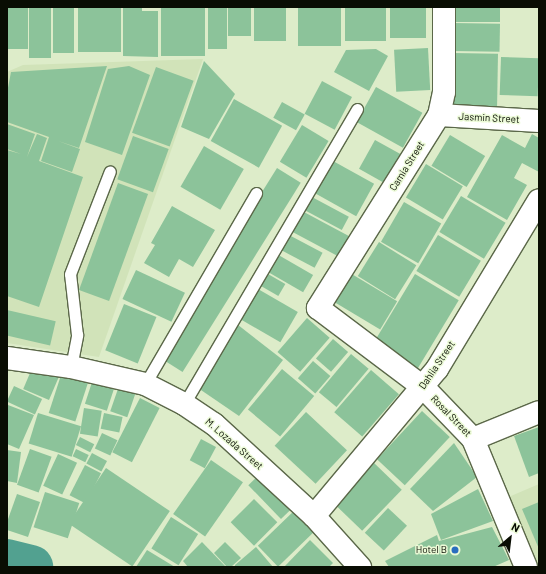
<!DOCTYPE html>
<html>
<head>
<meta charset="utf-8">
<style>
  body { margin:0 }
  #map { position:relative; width:546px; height:574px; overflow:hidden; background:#ddecc9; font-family:Barlow,sans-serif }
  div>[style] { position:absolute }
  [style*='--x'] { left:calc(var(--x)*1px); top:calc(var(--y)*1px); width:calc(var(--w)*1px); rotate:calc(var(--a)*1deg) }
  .built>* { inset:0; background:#d1e3b9 }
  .river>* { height:44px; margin:-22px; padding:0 22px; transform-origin:22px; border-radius:22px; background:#52a190 }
  .building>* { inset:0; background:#8cc39a; transform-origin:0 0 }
  .roads { filter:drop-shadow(1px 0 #5b6849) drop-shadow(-1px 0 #5b6849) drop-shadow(0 1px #5b6849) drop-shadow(0 -1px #5b6849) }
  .service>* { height:11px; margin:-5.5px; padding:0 5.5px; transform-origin:5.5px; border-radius:5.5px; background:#fff }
  .minor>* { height:22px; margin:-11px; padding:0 11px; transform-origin:11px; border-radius:11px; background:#fff }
  .tertiary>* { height:22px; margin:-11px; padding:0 11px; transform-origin:11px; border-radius:11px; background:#fff }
  .dots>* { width:11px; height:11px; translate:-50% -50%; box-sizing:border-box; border:2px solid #ebfad6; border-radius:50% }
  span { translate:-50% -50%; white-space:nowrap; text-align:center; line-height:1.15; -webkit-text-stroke:3px #ebfad6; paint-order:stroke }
  .street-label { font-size:10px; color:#090d03 }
  .poi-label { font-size:10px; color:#090d03 }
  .right { translate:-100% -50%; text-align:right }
  .frame { position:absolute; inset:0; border:8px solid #090d03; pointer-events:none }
  .north { position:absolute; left:490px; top:518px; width:40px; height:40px; -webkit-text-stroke:3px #ebfad6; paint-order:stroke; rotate:28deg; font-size:11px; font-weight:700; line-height:16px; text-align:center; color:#090d03 }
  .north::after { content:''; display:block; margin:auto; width:14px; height:18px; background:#090d03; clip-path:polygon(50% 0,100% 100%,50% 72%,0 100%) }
</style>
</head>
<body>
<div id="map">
  <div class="built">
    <i style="clip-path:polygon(203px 59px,99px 357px,7px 343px,7px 72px,23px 65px)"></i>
    <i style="clip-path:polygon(539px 484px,539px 567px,532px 567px,504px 499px)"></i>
  </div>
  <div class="river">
    <i style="--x:7;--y:561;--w:25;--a:14"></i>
  </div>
  <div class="building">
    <i style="left:7px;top:7px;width:21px;height:42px"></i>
    <i style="left:29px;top:7px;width:22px;height:51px"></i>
    <i style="left:53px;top:7px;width:21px;height:46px"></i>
    <i style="left:78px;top:7px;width:43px;height:45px"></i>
    <i style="clip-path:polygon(123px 7px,142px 7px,142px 11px,158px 11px,158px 57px,123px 56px)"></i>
    <i style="left:161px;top:7px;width:44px;height:49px"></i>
    <i style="left:208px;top:7px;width:19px;height:42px"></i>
    <i style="left:228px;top:7px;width:23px;height:29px"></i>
    <i style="left:254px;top:7px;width:32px;height:34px"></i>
    <i style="left:298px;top:7px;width:43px;height:39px"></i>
    <i style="left:345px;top:7px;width:41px;height:34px"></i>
    <i style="left:390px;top:7px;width:36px;height:31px"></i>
    <i style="left:454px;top:7px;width:46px;height:15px"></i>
    <i style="left:453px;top:23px;width:47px;height:28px;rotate:1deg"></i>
    <i style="left:428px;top:48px;width:42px;height:34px;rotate:87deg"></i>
    <i style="clip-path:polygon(376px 49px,388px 56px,369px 91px,334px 72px,346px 50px)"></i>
    <i style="left:453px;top:53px;width:45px;height:55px;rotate:1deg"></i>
    <i style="left:501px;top:57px;width:38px;height:38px;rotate:2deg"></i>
    <i style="clip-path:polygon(204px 61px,235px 94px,209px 139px,181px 127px)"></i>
    <i style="clip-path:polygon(107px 66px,79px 148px,58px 141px,80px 149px,72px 172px,41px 161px,49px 137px,7px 122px,7px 93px,11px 72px)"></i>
    <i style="clip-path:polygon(129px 66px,150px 75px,122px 155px,85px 142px,108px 69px)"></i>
    <i style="left:156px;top:67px;width:40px;height:70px;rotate:20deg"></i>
    <i style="left:322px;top:81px;width:34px;height:37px;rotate:28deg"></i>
    <i style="left:376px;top:87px;width:53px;height:40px;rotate:29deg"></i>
    <i style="left:234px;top:99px;width:55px;height:48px;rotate:29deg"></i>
    <i style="left:282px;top:102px;width:26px;height:18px;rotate:29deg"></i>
    <i style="clip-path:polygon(7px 124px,35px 134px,27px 157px,37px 134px,47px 138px,39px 161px,83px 177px,39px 307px,7px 296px,7px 150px,21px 154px,7px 149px)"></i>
    <i style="left:302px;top:125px;width:31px;height:43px;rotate:31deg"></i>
    <i style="clip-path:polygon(532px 134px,539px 138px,539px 172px,522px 163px,514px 178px,527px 185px,507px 220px,467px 197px,502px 135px,525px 148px)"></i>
    <i style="left:450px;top:135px;width:41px;height:36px;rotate:31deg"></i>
    <i style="left:133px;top:136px;width:38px;height:46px;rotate:20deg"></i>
    <i style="left:375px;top:140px;width:29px;height:33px;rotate:29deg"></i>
    <i style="left:204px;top:146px;width:46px;height:47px;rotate:30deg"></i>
    <i style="left:333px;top:161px;width:47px;height:37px;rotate:29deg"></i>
    <i style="left:426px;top:164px;width:43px;height:39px;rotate:31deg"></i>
    <i style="left:277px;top:168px;width:28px;height:223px;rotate:32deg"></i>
    <i style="left:118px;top:183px;width:32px;height:114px;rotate:20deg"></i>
    <i style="left:310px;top:196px;width:44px;height:15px;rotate:28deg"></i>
    <i style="left:461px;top:196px;width:52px;height:42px;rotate:31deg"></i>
    <i style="left:404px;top:202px;width:43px;height:46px;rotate:30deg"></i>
    <i style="clip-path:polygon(172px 206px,215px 230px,193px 267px,179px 259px,169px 277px,144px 263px,155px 245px,151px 243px)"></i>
    <i style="left:302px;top:211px;width:53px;height:23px;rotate:28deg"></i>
    <i style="left:289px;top:235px;width:38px;height:17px;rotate:28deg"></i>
    <i style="left:438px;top:235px;width:50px;height:42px;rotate:31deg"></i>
    <i style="left:379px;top:242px;width:44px;height:40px;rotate:32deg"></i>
    <i style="left:275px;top:253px;width:44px;height:20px;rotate:30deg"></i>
    <i style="left:136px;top:270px;width:54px;height:32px;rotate:25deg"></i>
    <i style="left:350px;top:273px;width:55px;height:33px;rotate:31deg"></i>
    <i style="left:268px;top:274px;width:20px;height:14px;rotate:30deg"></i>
    <i style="left:415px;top:274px;width:51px;height:84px;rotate:31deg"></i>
    <i style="left:258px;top:289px;width:46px;height:35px;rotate:30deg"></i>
    <i style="left:124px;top:304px;width:35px;height:50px;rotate:22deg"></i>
    <i style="left:7px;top:310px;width:50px;height:25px;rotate:13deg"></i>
    <i style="left:307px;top:318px;width:30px;height:45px;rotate:41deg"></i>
    <i style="clip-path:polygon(233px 321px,283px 360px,239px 416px,198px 388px)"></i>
    <i style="left:333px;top:339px;width:20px;height:26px;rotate:41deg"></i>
    <i style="left:351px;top:354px;width:23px;height:50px;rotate:40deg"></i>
    <i style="left:313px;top:361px;width:23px;height:23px;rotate:41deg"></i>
    <i style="left:33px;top:366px;width:28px;height:25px;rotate:23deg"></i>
    <i style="left:282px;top:369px;width:42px;height:53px;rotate:40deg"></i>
    <i style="left:371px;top:370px;width:37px;height:56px;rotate:41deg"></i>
    <i style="left:62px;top:372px;width:28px;height:43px;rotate:18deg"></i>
    <i style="left:93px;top:379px;width:23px;height:26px;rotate:18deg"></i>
    <i style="left:120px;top:383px;width:18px;height:30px;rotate:19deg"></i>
    <i style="left:14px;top:386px;width:31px;height:17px;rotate:25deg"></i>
    <i style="left:140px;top:398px;width:22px;height:61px;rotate:27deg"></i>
    <i style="clip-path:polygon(8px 405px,34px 415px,19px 449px,7px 444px)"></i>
    <i style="left:84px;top:408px;width:18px;height:26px;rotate:9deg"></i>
    <i style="left:422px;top:411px;width:38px;height:66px;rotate:43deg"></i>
    <i style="left:306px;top:412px;width:56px;height:46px;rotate:43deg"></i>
    <i style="left:38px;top:413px;width:45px;height:32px;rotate:17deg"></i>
    <i style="left:104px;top:413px;width:19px;height:16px;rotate:12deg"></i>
    <i style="clip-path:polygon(539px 427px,539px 473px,529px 477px,514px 436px)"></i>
    <i style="left:102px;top:433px;width:17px;height:17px;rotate:25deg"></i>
    <i style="left:80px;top:437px;width:16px;height:9px;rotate:27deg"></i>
    <i style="left:201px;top:439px;width:17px;height:24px;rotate:28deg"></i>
    <i style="clip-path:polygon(454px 443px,477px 477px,433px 511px,410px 489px)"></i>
    <i style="left:30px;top:449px;width:23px;height:38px;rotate:20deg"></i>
    <i style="left:76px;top:449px;width:14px;height:8px;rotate:25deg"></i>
    <i style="clip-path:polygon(7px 450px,21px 452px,17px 483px,7px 481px)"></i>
    <i style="left:92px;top:453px;width:17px;height:12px;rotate:28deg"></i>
    <i style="left:58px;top:454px;width:21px;height:35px;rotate:25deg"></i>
    <i style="left:211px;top:460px;width:39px;height:66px;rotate:35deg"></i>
    <i style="left:373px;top:462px;width:40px;height:57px;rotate:44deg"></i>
    <i style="left:85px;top:465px;width:18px;height:34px;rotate:27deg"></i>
    <i style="left:106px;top:468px;width:77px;height:67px;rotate:34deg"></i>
    <i style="left:262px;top:472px;width:47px;height:19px;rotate:46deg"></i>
    <i style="clip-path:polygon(478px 489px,493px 521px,441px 540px,431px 514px)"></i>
    <i style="left:45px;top:492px;width:36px;height:37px;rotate:18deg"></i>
    <i style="clip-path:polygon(17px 494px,40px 502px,28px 537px,7px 530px,7px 522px)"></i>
    <i style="left:254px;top:499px;width:33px;height:33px;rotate:45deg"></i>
    <i style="clip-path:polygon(539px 502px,539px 549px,522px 509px)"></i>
    <i style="left:388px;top:508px;width:26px;height:34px;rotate:43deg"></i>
    <i style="left:296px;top:509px;width:29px;height:53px;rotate:46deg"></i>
    <i style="left:171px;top:517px;width:32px;height:37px;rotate:32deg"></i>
    <i style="clip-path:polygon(492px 527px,509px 560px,493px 567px,389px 567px,385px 561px,437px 535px,439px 541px)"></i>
    <i style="clip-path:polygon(310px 540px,333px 563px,329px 567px,284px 567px)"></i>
    <i style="clip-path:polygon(202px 542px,226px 567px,188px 567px,183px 561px)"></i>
    <i style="clip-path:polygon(225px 542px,241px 558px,231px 567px,227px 567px,214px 553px)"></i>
    <i style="clip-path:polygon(256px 547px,273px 567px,235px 567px,235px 565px)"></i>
    <i style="clip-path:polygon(147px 550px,175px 567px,136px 567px)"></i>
  </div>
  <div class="roads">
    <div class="service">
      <i style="--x:71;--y:367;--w:33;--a:-79"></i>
      <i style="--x:77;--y:335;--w:61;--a:-96.5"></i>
      <i style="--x:70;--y:274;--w:110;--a:-68.8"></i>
      <i style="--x:145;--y:384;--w:221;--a:-59.8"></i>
      <i style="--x:184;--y:404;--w:342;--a:-59.6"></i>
    </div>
    <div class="minor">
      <i style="--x:444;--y:7;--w:85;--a:90"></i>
      <i style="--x:444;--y:92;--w:24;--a:102"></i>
      <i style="--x:439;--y:115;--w:228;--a:122.1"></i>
      <i style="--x:318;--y:308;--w:131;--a:37"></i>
      <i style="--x:423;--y:387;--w:72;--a:46.1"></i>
      <i style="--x:473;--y:439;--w:139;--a:67.5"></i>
      <i style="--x:439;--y:115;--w:100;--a:3.4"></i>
      <i style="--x:473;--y:439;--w:71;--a:-22.2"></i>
      <i style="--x:314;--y:516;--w:192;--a:-50.1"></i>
      <i style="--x:437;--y:369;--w:197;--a:-58.9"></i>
    </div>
    <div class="tertiary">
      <i style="--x:7;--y:358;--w:65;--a:8"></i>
      <i style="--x:71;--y:367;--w:76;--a:12.9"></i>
      <i style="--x:145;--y:384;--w:44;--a:27.1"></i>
      <i style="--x:184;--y:404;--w:36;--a:34"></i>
      <i style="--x:214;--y:424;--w:136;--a:42.6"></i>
      <i style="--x:314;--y:516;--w:69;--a:48"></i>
    </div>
  </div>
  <div class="dots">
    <i style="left:455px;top:550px;background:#2a6ebf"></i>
  </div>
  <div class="street-label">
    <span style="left:489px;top:118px;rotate:3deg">Jasmin Street</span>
    <span style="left:407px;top:166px;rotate:-58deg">Camia Street</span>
    <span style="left:437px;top:365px;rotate:-56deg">Dahlia Street</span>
    <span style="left:451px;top:416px;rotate:46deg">Rosal Street</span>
    <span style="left:234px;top:444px;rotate:41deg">M. Lozada Street</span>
  </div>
  <div class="poi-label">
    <span class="right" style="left:447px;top:550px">Hotel B</span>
  </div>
  <div class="frame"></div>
  <div class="north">N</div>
</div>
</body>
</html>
